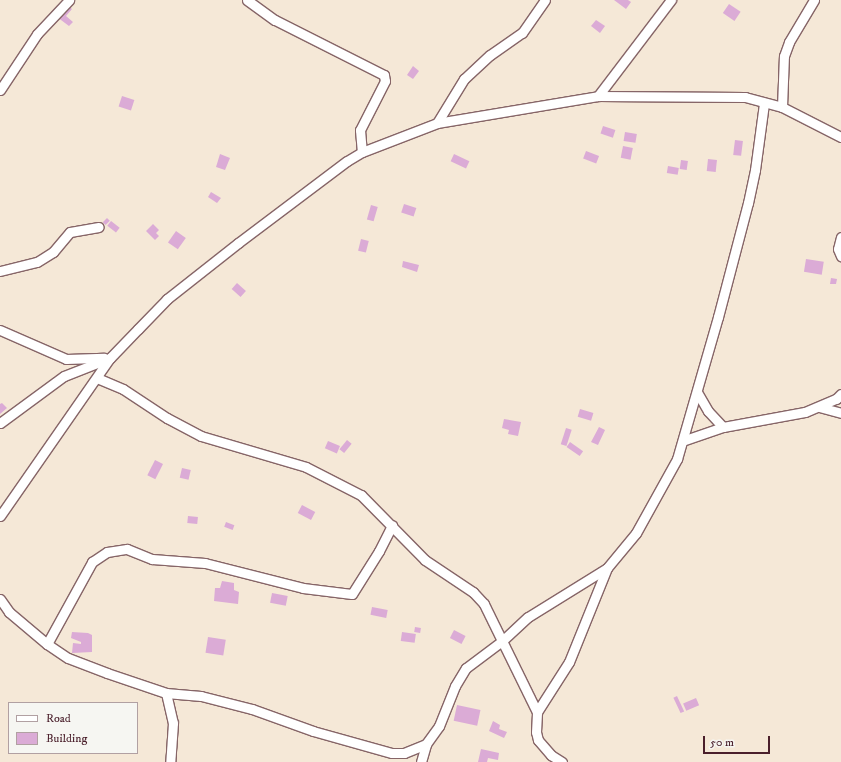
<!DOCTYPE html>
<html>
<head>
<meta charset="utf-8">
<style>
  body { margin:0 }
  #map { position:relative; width:841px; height:762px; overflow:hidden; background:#f5e8d7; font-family:"IM FELL DW Pica",serif }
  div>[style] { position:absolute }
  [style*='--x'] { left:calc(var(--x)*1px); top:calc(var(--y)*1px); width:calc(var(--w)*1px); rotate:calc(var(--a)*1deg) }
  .building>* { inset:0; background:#dbabd6; transform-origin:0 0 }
  .roads { filter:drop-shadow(1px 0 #866567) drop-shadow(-1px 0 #866567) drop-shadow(0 1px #866567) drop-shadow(0 -1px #866567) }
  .street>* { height:9px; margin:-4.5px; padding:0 4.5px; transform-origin:4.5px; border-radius:4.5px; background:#fff }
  span { translate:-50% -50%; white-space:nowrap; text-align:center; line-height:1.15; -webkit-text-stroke:3.5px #f6f6f2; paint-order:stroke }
  .legend { position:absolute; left:8px; top:702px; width:130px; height:52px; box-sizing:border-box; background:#f6f6f2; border:1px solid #b1a0a2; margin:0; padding:5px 7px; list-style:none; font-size:12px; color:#4a1f2b }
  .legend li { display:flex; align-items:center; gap:8px; height:20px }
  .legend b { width:20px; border:1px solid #b1a0a2 }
  .scale { position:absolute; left:703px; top:736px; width:67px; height:18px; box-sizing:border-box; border:2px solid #4a1f2b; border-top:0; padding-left:5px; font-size:12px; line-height:14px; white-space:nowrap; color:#4a1f2b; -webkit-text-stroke:3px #f6f6f2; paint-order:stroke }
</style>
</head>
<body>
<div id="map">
  <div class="building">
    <i style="clip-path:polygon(614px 0,628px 0,631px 2px,626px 9px)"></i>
    <i style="left:729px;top:4px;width:14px;height:11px;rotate:34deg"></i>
    <i style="clip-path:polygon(67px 5px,72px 9px,66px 16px,73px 22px,69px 26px,57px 17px)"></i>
    <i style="clip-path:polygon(596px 20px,605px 26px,600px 33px,591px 26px)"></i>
    <i style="clip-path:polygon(413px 66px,419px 71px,413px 79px,407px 75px)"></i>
    <i style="left:122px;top:96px;width:13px;height:11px;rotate:18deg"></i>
    <i style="left:603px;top:126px;width:13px;height:8px;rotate:18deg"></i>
    <i style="left:625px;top:132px;width:12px;height:9px;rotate:9deg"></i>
    <i style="left:735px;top:140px;width:8px;height:15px;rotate:7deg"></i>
    <i style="left:623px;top:146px;width:10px;height:12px;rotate:11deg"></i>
    <i style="left:586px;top:151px;width:14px;height:8px;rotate:21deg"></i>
    <i style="clip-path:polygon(220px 154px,230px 158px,225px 170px,216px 167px)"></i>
    <i style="left:454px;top:154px;width:17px;height:8px;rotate:25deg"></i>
    <i style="left:708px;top:159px;width:9px;height:12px;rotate:6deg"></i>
    <i style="left:681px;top:160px;width:7px;height:9px;rotate:8deg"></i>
    <i style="left:668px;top:166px;width:11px;height:7px;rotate:10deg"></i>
    <i style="clip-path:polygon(211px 192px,221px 198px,217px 203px,208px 197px)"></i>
    <i style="left:404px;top:204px;width:13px;height:9px;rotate:18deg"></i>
    <i style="left:371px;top:205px;width:7px;height:15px;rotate:16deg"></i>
    <i style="left:107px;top:218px;width:4px;height:6px;rotate:45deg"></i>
    <i style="left:111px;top:221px;width:11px;height:6px;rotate:38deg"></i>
    <i style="clip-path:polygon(153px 224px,159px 230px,156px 233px,159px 236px,155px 240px,146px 231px)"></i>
    <i style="left:176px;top:231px;width:12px;height:14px;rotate:35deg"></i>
    <i style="left:361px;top:239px;width:8px;height:12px;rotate:14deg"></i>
    <i style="left:806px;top:259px;width:18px;height:13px;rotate:9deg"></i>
    <i style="clip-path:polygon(403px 261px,419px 265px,417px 272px,402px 267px)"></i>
    <i style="clip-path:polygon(831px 278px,837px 279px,836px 284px,830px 284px)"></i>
    <i style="left:237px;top:283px;width:12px;height:8px;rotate:42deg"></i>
    <i style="clip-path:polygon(2px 403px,7px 408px,0 414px,0 404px)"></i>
    <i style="left:580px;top:409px;width:14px;height:8px;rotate:17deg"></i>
    <i style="clip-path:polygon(504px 419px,521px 422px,518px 436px,508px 434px,509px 430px,502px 428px)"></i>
    <i style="clip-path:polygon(599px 427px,605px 430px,598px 445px,591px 442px)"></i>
    <i style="left:566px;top:428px;width:6px;height:17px;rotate:18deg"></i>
    <i style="left:347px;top:440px;width:6px;height:12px;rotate:39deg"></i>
    <i style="left:328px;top:441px;width:13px;height:8px;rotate:23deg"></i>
    <i style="left:570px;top:442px;width:16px;height:6px;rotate:35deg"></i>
    <i style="left:155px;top:460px;width:9px;height:17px;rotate:27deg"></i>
    <i style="left:182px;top:468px;width:9px;height:10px;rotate:13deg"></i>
    <i style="left:302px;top:505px;width:15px;height:9px;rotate:28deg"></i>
    <i style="left:188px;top:516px;width:10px;height:7px;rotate:6deg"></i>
    <i style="left:226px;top:522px;width:9px;height:5px;rotate:21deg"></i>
    <i style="clip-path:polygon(222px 581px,234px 583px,234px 590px,239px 592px,238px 604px,214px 601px,215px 588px,220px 588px)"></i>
    <i style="left:272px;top:593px;width:16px;height:10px;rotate:11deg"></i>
    <i style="left:372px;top:607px;width:16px;height:8px;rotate:11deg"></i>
    <i style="left:415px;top:627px;width:6px;height:5px;rotate:9deg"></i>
    <i style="left:454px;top:630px;width:13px;height:9px;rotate:27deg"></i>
    <i style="clip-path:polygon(72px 632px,88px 633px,92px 635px,92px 652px,72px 653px,73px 643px,81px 644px,81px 642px,71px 638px)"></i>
    <i style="left:402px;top:632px;width:14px;height:9px;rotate:8deg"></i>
    <i style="left:208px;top:637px;width:18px;height:16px;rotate:9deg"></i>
    <i style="left:677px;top:696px;width:17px;height:4px;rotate:65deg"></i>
    <i style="left:696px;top:698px;width:8px;height:14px;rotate:67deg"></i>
    <i style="left:457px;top:705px;width:24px;height:16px;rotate:12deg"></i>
    <i style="clip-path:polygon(493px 721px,500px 725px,499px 729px,507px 732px,504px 738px,489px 731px)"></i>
    <i style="clip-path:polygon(481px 749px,499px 753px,498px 760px,488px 758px,487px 762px,478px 762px)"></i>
  </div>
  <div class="roads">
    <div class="street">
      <i style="--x:247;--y:0;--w:34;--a:36"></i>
      <i style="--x:275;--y:20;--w:122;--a:26.8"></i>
      <i style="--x:384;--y:75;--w:6;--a:81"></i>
      <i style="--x:385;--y:81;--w:55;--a:117"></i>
      <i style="--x:360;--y:130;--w:22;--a:85"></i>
      <i style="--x:0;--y:90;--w:67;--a:-56.5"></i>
      <i style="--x:37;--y:34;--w:47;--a:-46.7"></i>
      <i style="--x:598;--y:96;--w:121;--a:-52.8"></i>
      <i style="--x:782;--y:107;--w:51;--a:-87.8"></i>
      <i style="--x:784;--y:56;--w:15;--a:-70"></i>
      <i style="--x:789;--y:42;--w:49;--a:-59.2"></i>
      <i style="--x:437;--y:123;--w:52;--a:-58.5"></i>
      <i style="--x:464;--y:79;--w:35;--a:-43"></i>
      <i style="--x:490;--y:55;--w:39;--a:-35"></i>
      <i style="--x:522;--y:33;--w:40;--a:-55.1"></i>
      <i style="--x:841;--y:237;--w:12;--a:104"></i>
      <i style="--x:838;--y:249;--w:8;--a:67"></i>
      <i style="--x:0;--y:271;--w:38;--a:-14"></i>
      <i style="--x:37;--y:262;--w:19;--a:-32"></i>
      <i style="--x:53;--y:252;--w:26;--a:-50"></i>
      <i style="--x:70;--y:232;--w:29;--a:-10"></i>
      <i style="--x:0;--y:330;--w:72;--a:23.7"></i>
      <i style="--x:66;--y:359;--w:38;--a:-2"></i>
      <i style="--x:97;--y:378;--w:28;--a:23"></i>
      <i style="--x:123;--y:389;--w:53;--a:33.4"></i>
      <i style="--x:167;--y:418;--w:38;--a:28"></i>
      <i style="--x:201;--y:436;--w:109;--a:16.4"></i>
      <i style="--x:306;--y:467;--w:62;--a:27"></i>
      <i style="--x:361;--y:495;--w:91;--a:45.4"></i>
      <i style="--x:425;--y:560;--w:58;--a:33.7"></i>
      <i style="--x:473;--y:592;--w:16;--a:47"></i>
      <i style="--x:484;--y:604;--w:120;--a:63.9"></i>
      <i style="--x:697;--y:392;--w:22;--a:60"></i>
      <i style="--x:708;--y:411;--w:22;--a:47"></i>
      <i style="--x:819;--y:407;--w:23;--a:15"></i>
      <i style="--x:0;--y:423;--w:79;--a:-36.3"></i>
      <i style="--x:64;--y:376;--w:49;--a:-21.4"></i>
      <i style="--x:685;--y:440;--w:40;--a:-18.9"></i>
      <i style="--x:723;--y:427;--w:83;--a:-10.4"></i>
      <i style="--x:805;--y:412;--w:34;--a:-23"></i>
      <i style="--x:836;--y:399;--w:7;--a:-45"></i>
      <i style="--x:0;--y:516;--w:193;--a:-55.2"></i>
      <i style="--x:110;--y:358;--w:40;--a:-46"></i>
      <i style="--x:138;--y:329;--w:42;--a:-46"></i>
      <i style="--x:167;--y:299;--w:90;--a:-38.3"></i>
      <i style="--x:238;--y:243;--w:136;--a:-37"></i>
      <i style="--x:347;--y:161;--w:17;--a:-31"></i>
      <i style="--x:362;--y:152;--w:80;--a:-21.1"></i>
      <i style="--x:437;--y:123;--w:163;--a:-9.5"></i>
      <i style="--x:598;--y:96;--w:147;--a:0.4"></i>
      <i style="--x:745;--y:97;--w:38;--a:15"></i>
      <i style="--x:782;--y:107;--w:66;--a:27"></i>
      <i style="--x:0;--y:599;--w:16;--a:55"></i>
      <i style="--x:9;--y:612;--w:50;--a:40.1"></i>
      <i style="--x:47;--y:644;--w:25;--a:34"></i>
      <i style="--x:68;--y:658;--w:42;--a:21"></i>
      <i style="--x:107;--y:673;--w:62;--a:18.7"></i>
      <i style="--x:166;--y:693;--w:35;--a:5"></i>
      <i style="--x:201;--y:696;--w:53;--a:14.3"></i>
      <i style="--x:252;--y:709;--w:65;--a:19.8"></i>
      <i style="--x:313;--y:731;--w:82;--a:15.6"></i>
      <i style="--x:392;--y:753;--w:12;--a:0"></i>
      <i style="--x:404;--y:753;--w:24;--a:-22"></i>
      <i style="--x:426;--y:744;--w:22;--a:-54"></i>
      <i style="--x:439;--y:726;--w:43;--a:-68.2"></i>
      <i style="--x:455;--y:686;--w:21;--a:-59"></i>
      <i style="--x:466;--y:668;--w:45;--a:-36.9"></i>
      <i style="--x:502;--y:641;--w:35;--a:-43"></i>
      <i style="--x:528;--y:617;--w:93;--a:-31.8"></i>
      <i style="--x:607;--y:568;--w:45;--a:-50.4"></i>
      <i style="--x:636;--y:533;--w:85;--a:-61"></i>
      <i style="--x:677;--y:459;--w:148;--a:-73.9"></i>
      <i style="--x:718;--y:317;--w:118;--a:-75.3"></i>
      <i style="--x:748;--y:203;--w:34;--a:-78"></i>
      <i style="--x:755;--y:170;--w:68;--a:-82.3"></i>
      <i style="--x:47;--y:644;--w:94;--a:-61.2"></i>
      <i style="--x:92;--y:562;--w:18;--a:-34"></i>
      <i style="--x:107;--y:552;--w:20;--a:-9"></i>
      <i style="--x:127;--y:549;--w:27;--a:22"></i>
      <i style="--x:152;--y:559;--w:53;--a:4.3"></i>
      <i style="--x:205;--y:563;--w:101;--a:14.3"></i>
      <i style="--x:303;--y:588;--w:49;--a:7"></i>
      <i style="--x:352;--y:594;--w:51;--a:-57.9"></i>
      <i style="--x:379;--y:551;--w:29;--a:-63"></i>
      <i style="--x:166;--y:693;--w:31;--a:77"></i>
      <i style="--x:173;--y:723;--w:39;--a:94"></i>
      <i style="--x:421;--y:762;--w:19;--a:-74"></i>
      <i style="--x:562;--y:762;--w:13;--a:-148"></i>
      <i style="--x:551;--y:755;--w:20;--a:-131"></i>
      <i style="--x:538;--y:740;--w:8;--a:-104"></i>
      <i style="--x:536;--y:732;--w:20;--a:-87"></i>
      <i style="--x:537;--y:712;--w:59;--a:-57.4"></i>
      <i style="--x:569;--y:662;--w:101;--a:-68"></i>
    </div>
  </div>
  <ul class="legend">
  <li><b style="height:5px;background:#fff"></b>Road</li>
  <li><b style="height:11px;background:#dbabd6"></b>Building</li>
  </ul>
  <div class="scale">50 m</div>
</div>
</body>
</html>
